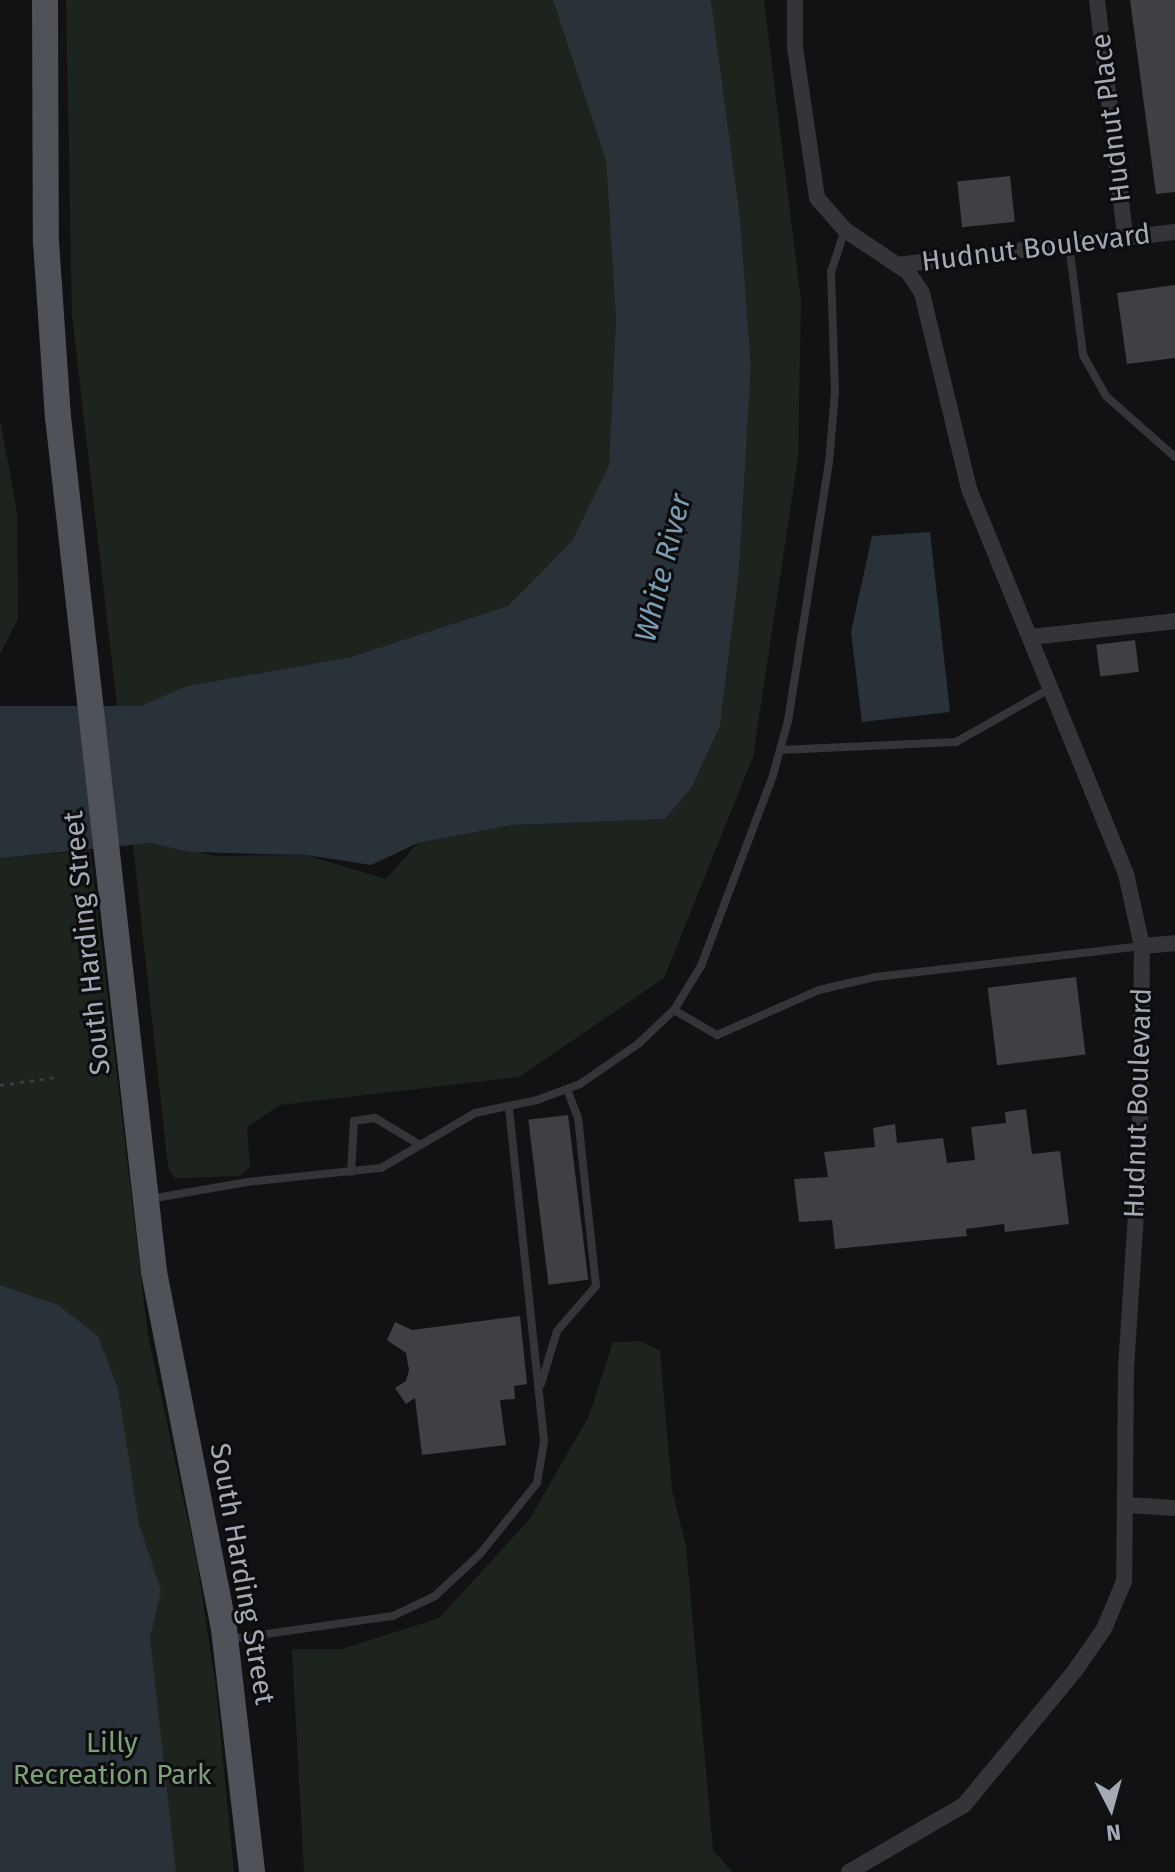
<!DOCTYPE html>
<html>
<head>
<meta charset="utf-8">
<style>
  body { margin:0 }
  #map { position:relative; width:1175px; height:1872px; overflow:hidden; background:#121214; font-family:"Fira Sans",sans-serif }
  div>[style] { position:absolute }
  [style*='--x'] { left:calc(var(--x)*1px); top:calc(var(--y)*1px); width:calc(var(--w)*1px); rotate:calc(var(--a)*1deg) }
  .green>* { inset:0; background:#1d241d }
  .water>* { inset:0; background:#293238 }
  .building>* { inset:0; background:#3e4044; transform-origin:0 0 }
  .path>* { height:3px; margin-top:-1.5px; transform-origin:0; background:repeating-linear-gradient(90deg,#393c40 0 4px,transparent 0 10px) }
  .lane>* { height:8px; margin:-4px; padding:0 4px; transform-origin:4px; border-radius:4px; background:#333539 }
  .street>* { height:16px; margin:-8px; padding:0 8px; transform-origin:8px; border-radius:8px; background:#333539 }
  .primary>* { height:26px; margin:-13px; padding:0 13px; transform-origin:13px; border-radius:13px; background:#4f5258 }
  span { translate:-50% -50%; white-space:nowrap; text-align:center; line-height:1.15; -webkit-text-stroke:6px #0d0d0f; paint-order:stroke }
  .street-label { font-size:28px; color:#a4aab5 }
  .park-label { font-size:28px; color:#7ba07a }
  .water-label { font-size:30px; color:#799cb1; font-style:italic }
  .north { position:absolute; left:1071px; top:1768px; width:80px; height:80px; -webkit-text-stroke:6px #0d0d0f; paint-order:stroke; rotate:174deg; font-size:22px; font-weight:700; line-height:32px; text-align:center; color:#a4aab5 }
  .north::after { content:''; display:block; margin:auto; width:28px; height:36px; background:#a4aab5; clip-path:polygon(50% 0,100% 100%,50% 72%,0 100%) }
</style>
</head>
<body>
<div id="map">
  <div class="green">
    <i style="clip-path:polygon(66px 0,553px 0,606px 161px,616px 319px,609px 465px,572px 541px,508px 607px,351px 657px,187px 686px,140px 706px,117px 706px,72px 315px)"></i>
    <i style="clip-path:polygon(711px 0,764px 0,801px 301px,798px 458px,753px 757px,664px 978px,519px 1077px,280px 1105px,247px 1127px,250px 1167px,240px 1176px,175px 1178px,168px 1167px,133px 845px,151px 843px,216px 856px,306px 855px,386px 879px,418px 843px,512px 825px,665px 819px,692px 787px,720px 726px,739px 572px,751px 366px,740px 217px)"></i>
    <i style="clip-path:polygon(0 419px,17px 512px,18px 619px,0 654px)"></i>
    <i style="clip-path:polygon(90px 850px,148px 1336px,197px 1562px,216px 1688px,234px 1872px,0 1872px,0 858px)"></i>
    <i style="clip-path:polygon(640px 1341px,660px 1351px,672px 1490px,686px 1546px,713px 1850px,732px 1872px,304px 1872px,292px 1649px,342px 1649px,439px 1618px,529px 1520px,589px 1416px,613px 1342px)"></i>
  </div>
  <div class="water">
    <i style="clip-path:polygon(553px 0,711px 0,740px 217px,751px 366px,739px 572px,720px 726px,692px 787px,665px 819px,512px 825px,418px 843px,371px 865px,306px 855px,191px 852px,151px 843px,0 858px,0 706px,140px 706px,187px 686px,351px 657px,508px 606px,572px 541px,609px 465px,616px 319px,606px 161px)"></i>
    <i style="clip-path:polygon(930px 532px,950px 712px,862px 722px,851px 632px,872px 536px)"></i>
    <i style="clip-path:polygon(0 1285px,58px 1305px,98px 1336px,118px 1389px,139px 1524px,161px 1591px,150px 1638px,176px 1872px,0 1872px)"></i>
  </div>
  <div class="building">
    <i style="clip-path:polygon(1130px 0,1175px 0,1175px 192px,1156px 194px)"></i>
    <i style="left:1010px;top:176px;width:46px;height:53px;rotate:84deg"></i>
    <i style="clip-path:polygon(1175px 285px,1175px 358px,1127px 364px,1117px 293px)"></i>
    <i style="left:1135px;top:640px;width:32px;height:39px;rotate:83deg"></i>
    <i style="left:1076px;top:977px;width:78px;height:89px;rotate:83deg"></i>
    <i style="clip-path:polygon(1026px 1109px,1032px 1154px,1060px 1151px,1069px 1224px,1005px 1232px,1004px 1224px,966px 1229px,967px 1236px,835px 1249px,832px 1220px,799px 1222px,794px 1179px,828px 1177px,824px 1152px,875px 1147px,873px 1128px,895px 1124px,897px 1143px,943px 1138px,947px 1163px,975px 1160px,971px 1127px,1006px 1123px,1005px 1112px)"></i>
    <i style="left:568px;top:1115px;width:166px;height:40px;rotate:83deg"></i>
    <i style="clip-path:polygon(520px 1316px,527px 1384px,514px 1386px,515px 1399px,500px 1400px,506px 1445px,422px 1455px,415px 1398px,406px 1404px,395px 1388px,406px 1381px,409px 1370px,406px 1353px,387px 1340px,395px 1322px,412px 1330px)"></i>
  </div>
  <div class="path">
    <i style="--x:0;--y:1085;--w:56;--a:-8.3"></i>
  </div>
  <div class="lane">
    <i style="--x:1069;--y:244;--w:112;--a:82.8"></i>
    <i style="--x:1083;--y:355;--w:47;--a:60.7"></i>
    <i style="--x:1106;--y:396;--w:92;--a:41.5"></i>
    <i style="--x:780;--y:750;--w:176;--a:-2.6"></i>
    <i style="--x:956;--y:742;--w:109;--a:-29.6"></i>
    <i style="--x:674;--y:1010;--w:52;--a:-58.5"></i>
    <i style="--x:701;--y:966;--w:204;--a:-69.3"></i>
    <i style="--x:773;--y:775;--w:56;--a:-74.5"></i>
    <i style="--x:788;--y:721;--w:261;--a:-81"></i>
    <i style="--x:829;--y:463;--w:71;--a:-85.2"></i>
    <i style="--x:835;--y:392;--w:120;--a:-91.9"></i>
    <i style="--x:831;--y:272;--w:44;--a:-71.6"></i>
    <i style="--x:351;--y:1172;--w:51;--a:-86.6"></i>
    <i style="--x:354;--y:1121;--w:21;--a:-8"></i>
    <i style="--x:375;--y:1118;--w:52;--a:31"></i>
    <i style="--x:150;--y:1199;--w:98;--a:-9.9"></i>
    <i style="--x:247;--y:1182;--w:135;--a:-6"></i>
    <i style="--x:381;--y:1168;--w:109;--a:-30.3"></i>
    <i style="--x:475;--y:1113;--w:63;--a:-11.8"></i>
    <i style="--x:537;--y:1100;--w:46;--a:-20.4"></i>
    <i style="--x:580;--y:1084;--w:70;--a:-34.6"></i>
    <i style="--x:638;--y:1044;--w:50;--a:-43.4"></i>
    <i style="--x:674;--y:1010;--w:50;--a:30.2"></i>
    <i style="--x:717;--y:1035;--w:111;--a:-23.8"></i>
    <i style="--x:819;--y:990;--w:57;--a:-13.1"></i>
    <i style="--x:875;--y:977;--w:269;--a:-6.6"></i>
    <i style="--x:541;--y:1384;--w:55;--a:-73.2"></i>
    <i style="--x:557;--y:1331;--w:60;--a:-49.1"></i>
    <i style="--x:596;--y:1286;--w:169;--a:-96.1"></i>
    <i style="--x:578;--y:1118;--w:30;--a:-111"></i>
    <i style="--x:231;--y:1639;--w:164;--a:-8.1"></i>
    <i style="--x:393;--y:1616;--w:47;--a:-25.5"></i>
    <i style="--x:435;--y:1596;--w:62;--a:-43"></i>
    <i style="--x:480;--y:1554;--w:91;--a:-51.2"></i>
    <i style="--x:537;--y:1483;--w:43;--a:-80.5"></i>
    <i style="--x:544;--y:1441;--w:337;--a:-96"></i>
  </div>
  <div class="street">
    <i style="--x:795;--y:0;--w:47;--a:90"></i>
    <i style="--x:795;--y:47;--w:153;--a:81.7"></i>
    <i style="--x:817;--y:198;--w:43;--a:48.8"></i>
    <i style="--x:845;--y:230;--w:76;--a:33.7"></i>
    <i style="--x:908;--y:272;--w:25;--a:56"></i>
    <i style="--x:922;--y:293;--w:202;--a:76.5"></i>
    <i style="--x:969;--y:489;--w:416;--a:67.8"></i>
    <i style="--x:1126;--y:874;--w:74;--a:77.5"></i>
    <i style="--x:1142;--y:946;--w:206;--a:90.6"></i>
    <i style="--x:1140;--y:1152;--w:219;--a:93.7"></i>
    <i style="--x:1126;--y:1371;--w:210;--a:90.5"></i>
    <i style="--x:1124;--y:1581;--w:52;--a:112.6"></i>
    <i style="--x:1104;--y:1629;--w:52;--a:124.9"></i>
    <i style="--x:1074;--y:1672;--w:173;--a:129.6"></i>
    <i style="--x:964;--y:1805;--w:133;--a:149.8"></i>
    <i style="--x:1097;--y:0;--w:238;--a:83.2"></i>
    <i style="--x:897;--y:265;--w:280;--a:-6.8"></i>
    <i style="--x:1031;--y:637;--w:145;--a:-6.3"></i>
    <i style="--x:1142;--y:946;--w:33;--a:-5"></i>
    <i style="--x:1128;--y:1505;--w:47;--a:3.7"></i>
  </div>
  <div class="primary">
    <i style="--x:45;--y:0;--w:242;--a:89.8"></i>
    <i style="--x:46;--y:242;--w:175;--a:86.1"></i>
    <i style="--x:58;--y:417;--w:860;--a:83.59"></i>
    <i style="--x:154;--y:1272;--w:364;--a:78.9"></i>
    <i style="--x:224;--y:1629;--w:245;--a:83.4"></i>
  </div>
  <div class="street-label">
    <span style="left:1111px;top:118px;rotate:-97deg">Hudnut Place</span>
    <span style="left:1036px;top:248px;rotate:-7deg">Hudnut Boulevard</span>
    <span style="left:87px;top:943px;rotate:-96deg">South Harding Street</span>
    <span style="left:1138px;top:1103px;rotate:-88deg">Hudnut Boulevard</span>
    <span style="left:242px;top:1574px;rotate:80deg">South Harding Street</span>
  </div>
  <div class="park-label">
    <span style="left:112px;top:1759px">Lilly<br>Recreation Park</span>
  </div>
  <div class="water-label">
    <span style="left:663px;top:568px;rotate:-76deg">White River</span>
  </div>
  <div class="north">N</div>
</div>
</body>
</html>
